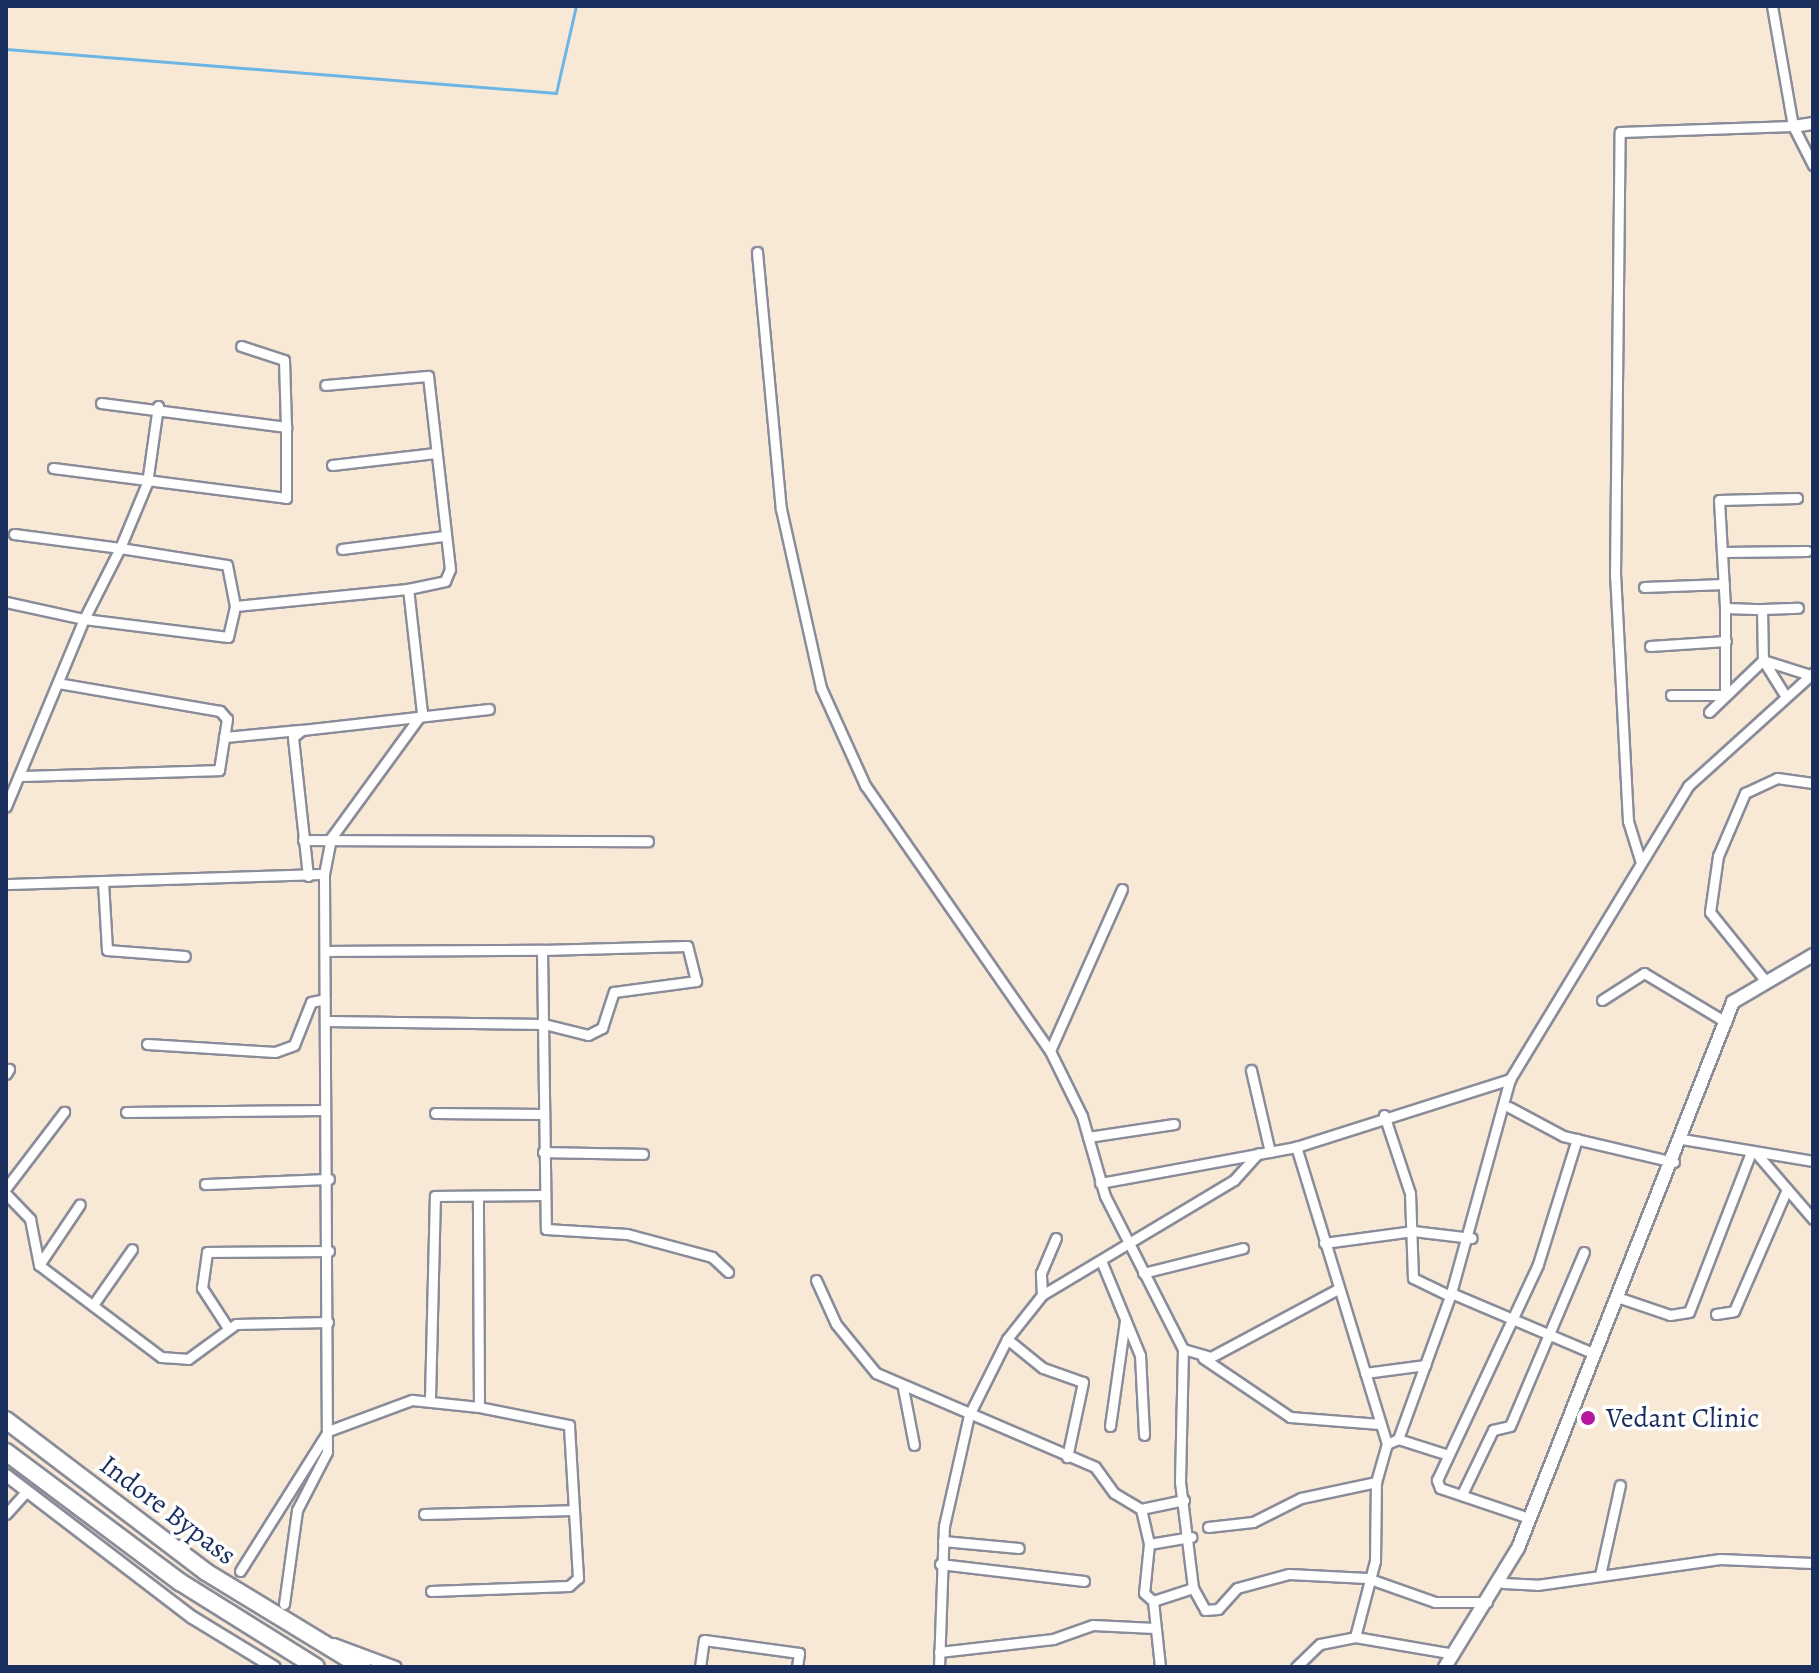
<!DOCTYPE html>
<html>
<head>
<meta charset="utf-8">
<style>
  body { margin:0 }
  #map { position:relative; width:1819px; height:1673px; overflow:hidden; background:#f8e8d6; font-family:Alegreya,serif }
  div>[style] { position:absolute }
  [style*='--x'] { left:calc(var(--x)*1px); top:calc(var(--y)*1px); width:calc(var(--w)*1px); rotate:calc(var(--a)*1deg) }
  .stream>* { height:3px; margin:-1.5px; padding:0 1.5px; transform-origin:1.5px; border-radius:1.5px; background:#6cb6e5 }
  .roads { filter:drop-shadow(2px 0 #8a8c9a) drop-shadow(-2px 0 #8a8c9a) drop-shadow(0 2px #8a8c9a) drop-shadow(0 -2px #8a8c9a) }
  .minor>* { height:9px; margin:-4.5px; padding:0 4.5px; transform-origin:4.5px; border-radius:4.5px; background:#fff }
  .tertiary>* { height:11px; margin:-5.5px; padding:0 5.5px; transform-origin:5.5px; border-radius:5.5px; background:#fff }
  .secondary>* { height:12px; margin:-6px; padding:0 6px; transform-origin:6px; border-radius:6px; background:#fff }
  .trunk>* { height:16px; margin:-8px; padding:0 8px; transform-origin:8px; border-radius:8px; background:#fff }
  .dots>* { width:22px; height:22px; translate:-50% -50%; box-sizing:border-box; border:4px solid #fff; border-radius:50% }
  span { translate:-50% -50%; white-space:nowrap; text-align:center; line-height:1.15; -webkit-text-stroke:7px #fff; paint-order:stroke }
  .poi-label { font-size:28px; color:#1b2f5e }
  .left { translate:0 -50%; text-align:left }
  .street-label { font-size:28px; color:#1b2f5e }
  .frame { position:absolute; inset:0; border:8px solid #1b2f5e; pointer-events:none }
</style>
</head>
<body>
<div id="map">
  <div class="stream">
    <i style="--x:6;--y:49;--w:552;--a:4.57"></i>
    <i style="--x:556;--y:93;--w:89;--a:-77.1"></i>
  </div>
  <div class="roads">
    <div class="minor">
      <i style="--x:1772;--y:6;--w:122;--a:80.1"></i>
      <i style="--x:1793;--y:126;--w:44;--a:62.9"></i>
      <i style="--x:757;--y:252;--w:258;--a:84.7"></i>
      <i style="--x:781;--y:509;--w:183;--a:77.4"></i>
      <i style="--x:821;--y:688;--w:107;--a:65.6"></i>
      <i style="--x:865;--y:785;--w:324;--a:55.2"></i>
      <i style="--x:101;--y:403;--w:187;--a:7.4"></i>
      <i style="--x:286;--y:427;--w:67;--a:-91.7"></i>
      <i style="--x:284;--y:360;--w:45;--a:-162"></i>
      <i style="--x:158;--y:406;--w:78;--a:98.1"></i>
      <i style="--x:147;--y:483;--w:70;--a:112.6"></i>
      <i style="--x:120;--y:548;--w:108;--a:9"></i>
      <i style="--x:227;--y:565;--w:42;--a:79"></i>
      <i style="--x:235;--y:606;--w:174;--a:-5.6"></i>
      <i style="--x:332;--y:465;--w:104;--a:-6.6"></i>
      <i style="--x:53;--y:468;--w:235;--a:7.3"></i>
      <i style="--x:286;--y:498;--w:71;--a:-90"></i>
      <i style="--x:1797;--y:498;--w:78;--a:178.5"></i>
      <i style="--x:1719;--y:500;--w:108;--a:86.8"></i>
      <i style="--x:1725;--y:608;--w:37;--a:2"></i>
      <i style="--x:1762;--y:609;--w:51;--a:88.9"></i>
      <i style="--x:1763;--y:660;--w:49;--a:17.7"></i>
      <i style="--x:14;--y:534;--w:107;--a:7.5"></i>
      <i style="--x:120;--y:548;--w:80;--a:116.9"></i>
      <i style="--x:84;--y:619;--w:145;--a:7.1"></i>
      <i style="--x:228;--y:637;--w:32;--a:-77"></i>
      <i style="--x:342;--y:549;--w:103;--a:-7.3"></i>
      <i style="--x:1722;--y:552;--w:85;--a:-0.7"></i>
      <i style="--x:1644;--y:587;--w:80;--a:-2.1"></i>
      <i style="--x:6;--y:602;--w:80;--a:12.3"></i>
      <i style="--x:84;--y:619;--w:203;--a:112.6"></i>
      <i style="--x:1762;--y:609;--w:36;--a:-2"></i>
      <i style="--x:1650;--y:646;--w:76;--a:-3.8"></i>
      <i style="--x:1671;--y:695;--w:54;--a:0"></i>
      <i style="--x:1725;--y:695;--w:87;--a:-90"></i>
      <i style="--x:1709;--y:712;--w:75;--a:-43.9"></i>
      <i style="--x:1763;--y:660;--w:39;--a:58"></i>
      <i style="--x:224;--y:737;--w:76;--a:-5.3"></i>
      <i style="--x:19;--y:776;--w:200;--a:-1.7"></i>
      <i style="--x:219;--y:770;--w:52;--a:-81.1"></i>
      <i style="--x:227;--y:719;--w:11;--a:-131"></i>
      <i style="--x:220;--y:711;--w:164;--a:-170.2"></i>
      <i style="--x:303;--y:840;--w:345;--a:0.2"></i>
      <i style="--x:1641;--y:863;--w:44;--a:-107.2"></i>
      <i style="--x:1628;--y:821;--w:245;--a:-93"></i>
      <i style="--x:1615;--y:576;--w:444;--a:-89.4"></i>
      <i style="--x:1620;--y:132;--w:173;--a:-2"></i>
      <i style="--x:308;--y:876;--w:140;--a:-96.2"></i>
      <i style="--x:293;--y:737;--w:11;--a:-38"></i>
      <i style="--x:302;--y:730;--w:188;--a:-6.4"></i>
      <i style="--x:103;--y:882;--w:68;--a:86.6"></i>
      <i style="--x:107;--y:950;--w:78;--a:4.4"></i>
      <i style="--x:6;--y:884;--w:318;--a:-1.8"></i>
      <i style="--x:1122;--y:889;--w:177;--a:114"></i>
      <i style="--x:1050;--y:1051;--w:72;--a:63.8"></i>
      <i style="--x:1082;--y:1116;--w:83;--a:74"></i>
      <i style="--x:1105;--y:1196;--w:172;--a:63"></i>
      <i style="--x:1183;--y:1349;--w:133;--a:91.3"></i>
      <i style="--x:1180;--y:1482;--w:107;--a:83"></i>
      <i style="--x:1193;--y:1588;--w:42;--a:162"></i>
      <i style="--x:325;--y:951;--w:217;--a:-0.3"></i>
      <i style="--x:542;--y:950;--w:279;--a:89.2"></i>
      <i style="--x:546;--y:1229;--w:81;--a:3.5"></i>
      <i style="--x:627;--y:1234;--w:88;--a:15.1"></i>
      <i style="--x:712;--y:1257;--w:22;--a:43"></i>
      <i style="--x:1764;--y:979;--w:86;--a:-128.9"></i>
      <i style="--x:1710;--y:912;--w:57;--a:-81.9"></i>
      <i style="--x:1718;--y:856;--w:69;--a:-66.8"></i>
      <i style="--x:1745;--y:793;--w:35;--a:-25"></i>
      <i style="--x:1777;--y:778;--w:36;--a:8"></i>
      <i style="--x:1602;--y:1000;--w:50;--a:-32.7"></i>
      <i style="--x:1644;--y:973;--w:96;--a:30.9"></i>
      <i style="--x:326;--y:1021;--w:218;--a:0.8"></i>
      <i style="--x:544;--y:1024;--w:45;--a:14"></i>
      <i style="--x:588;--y:1035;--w:16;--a:-27"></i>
      <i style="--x:602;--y:1028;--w:38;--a:-72"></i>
      <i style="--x:614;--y:992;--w:83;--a:-7.6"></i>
      <i style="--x:696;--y:981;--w:36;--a:-104"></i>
      <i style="--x:687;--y:946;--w:145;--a:178.4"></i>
      <i style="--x:147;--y:1044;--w:128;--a:3.6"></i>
      <i style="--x:275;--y:1052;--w:20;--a:-20"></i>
      <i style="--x:294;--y:1045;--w:46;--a:-68.4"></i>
      <i style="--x:311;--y:1002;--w:14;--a:-12"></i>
      <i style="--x:1251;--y:1070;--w:84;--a:77"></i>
      <i style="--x:6;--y:1074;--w:6;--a:-59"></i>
      <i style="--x:1509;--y:1107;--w:61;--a:28.2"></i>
      <i style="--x:1563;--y:1136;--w:114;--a:13.2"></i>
      <i style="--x:126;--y:1112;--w:199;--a:-0.6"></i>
      <i style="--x:435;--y:1113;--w:108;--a:0.5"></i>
      <i style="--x:1384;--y:1115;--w:82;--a:71.6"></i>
      <i style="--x:1410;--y:1193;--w:85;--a:88"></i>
      <i style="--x:1413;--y:1278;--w:41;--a:25.9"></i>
      <i style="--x:1088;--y:1137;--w:87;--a:-8.6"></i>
      <i style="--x:1682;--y:1139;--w:133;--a:9.5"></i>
      <i style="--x:543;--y:1152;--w:100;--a:1.1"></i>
      <i style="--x:1756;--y:1153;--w:87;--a:49.2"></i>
      <i style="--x:1100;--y:1183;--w:199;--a:-10.4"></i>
      <i style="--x:1296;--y:1147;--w:225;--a:-17.6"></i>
      <i style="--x:205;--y:1184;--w:124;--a:-2.3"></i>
      <i style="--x:6;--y:1188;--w:96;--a:-52.7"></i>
      <i style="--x:6;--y:1194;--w:35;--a:46"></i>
      <i style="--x:30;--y:1219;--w:47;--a:78.9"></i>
      <i style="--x:39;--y:1265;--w:153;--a:37"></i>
      <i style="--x:161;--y:1357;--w:27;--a:4"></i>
      <i style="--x:188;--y:1359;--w:59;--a:-36.1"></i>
      <i style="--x:236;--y:1324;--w:92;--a:-1.2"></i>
      <i style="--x:1324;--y:1243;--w:90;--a:-7.7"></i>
      <i style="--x:1413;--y:1231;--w:59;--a:6.8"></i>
      <i style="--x:1102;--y:1263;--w:100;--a:67.6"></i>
      <i style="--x:1140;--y:1355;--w:80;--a:87.1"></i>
      <i style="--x:39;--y:1265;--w:73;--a:-56.1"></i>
      <i style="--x:1143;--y:1273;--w:103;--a:-14"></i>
      <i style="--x:816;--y:1280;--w:48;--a:65.6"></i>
      <i style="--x:836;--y:1324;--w:63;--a:50.8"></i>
      <i style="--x:876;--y:1373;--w:238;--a:23.2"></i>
      <i style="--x:1095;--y:1467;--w:32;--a:54"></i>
      <i style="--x:1114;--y:1493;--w:31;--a:31"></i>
      <i style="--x:1141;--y:1509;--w:36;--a:77"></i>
      <i style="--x:1149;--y:1544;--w:49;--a:95.8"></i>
      <i style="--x:1144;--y:1593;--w:12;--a:42"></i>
      <i style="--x:1153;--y:1601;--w:66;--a:83.9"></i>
      <i style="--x:1042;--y:1295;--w:22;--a:-93"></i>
      <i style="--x:1041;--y:1273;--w:38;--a:-67"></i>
      <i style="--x:1620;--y:1298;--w:53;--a:18.8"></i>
      <i style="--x:1670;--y:1315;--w:19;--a:-9"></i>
      <i style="--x:1689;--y:1312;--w:172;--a:-68.8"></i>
      <i style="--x:93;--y:1305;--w:68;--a:-55.1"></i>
      <i style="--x:1716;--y:1314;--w:18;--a:-9"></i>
      <i style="--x:1734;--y:1311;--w:133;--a:-66.5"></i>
      <i style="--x:228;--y:1328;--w:48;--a:-123"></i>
      <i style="--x:202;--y:1288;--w:36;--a:-82"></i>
      <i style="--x:207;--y:1252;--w:122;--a:-0.5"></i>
      <i style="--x:1007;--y:1339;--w:46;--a:38.9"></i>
      <i style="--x:1043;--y:1368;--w:42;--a:19.3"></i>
      <i style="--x:1083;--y:1382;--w:77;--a:102"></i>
      <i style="--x:1183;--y:1349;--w:29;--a:16"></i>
      <i style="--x:1211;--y:1357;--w:144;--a:-28.2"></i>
      <i style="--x:1595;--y:1354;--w:156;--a:-157"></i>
      <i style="--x:1451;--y:1293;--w:222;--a:-74.6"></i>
      <i style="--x:1510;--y:1079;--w:343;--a:-58.7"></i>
      <i style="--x:1688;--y:786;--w:169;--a:-42.1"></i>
      <i style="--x:1203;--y:1358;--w:105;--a:34.1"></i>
      <i style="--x:1290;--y:1417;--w:90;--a:4.4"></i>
      <i style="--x:1365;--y:1373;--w:61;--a:-7.6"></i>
      <i style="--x:903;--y:1388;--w:58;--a:79.1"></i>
      <i style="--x:430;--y:1398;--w:202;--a:-88.6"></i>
      <i style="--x:435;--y:1196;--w:108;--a:-0.5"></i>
      <i style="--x:1110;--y:1426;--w:107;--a:-81.9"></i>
      <i style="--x:1398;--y:1439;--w:52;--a:17.7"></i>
      <i style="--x:1387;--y:1444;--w:12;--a:-24"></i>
      <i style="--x:1398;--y:1439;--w:155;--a:-70"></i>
      <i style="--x:1463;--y:1492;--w:69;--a:-64.2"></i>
      <i style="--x:1493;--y:1430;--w:17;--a:-13"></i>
      <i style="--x:1510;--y:1426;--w:189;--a:-67"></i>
      <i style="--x:1141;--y:1509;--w:44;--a:-11.8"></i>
      <i style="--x:6;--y:1514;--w:31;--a:-48"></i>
      <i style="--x:424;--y:1514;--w:148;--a:-1.5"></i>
      <i style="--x:1529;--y:1518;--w:94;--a:-161.4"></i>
      <i style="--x:1440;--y:1488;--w:9;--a:-111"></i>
      <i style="--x:1437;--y:1480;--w:238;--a:-64.9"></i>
      <i style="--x:1538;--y:1264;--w:131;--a:-72.7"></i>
      <i style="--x:1208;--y:1527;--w:45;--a:-6.3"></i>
      <i style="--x:1253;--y:1522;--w:54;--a:-26.6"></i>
      <i style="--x:1301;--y:1498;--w:77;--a:-12"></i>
      <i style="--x:943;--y:1541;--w:76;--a:5.3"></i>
      <i style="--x:1149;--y:1544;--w:43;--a:-9.5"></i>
      <i style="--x:940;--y:1564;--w:145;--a:6.7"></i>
      <i style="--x:240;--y:1571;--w:165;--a:-57.8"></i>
      <i style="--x:328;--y:1431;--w:90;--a:-20.3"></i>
      <i style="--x:412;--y:1400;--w:67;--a:6"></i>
      <i style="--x:479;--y:1407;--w:211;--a:-90.3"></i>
      <i style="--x:1600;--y:1575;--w:92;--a:-77.5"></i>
      <i style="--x:1503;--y:1583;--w:34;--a:3"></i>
      <i style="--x:1537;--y:1585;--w:185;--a:-8.1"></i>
      <i style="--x:1720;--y:1559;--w:93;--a:2.5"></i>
      <i style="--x:1193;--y:1588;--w:25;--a:61"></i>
      <i style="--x:1205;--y:1610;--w:13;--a:-4"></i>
      <i style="--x:1218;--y:1609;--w:28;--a:-48"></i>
      <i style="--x:1237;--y:1588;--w:54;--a:-15.1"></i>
      <i style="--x:1289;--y:1574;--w:78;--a:2.9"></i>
      <i style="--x:1367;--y:1578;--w:72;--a:19.4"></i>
      <i style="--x:1435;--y:1602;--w:52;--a:0"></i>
      <i style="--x:431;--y:1591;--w:138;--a:-2.1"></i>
      <i style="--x:569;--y:1586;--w:12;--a:-42"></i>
      <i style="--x:578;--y:1578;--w:153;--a:-93.4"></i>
      <i style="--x:569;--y:1425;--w:92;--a:-168.7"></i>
      <i style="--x:284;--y:1604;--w:95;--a:-82.1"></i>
      <i style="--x:297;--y:1510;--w:65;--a:-62.7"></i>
      <i style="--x:327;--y:1452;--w:578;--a:-90.3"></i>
      <i style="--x:324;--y:874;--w:37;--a:-79"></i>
      <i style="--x:331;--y:838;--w:155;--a:-53.9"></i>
      <i style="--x:422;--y:713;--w:125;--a:-96.4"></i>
      <i style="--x:408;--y:589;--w:38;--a:-12"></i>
      <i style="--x:445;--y:581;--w:13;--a:-67"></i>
      <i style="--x:450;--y:569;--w:194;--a:-96.5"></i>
      <i style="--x:428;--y:376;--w:103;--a:175"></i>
      <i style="--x:1355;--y:1637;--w:100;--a:9.7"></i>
      <i style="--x:939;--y:1652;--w:115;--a:-6.5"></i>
      <i style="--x:1053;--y:1639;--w:42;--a:-19.3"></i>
      <i style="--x:1093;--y:1625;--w:61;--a:2.8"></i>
      <i style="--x:700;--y:1667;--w:27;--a:-82"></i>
      <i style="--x:704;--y:1640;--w:96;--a:7.8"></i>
      <i style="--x:799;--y:1653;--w:14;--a:98"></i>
      <i style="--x:939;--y:1667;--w:141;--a:-88"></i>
      <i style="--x:944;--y:1526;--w:114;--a:-77.3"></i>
      <i style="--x:969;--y:1415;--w:85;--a:-63.4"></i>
      <i style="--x:1007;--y:1339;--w:56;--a:-51.5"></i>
      <i style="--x:1042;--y:1295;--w:224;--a:-30.9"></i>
      <i style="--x:1234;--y:1180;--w:36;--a:-48"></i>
      <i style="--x:1296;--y:1667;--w:33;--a:-44"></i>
      <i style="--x:1320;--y:1644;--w:36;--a:-11"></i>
      <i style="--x:1355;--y:1637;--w:79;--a:-75.3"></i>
      <i style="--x:1375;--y:1561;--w:79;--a:-89.3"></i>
      <i style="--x:1376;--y:1482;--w:40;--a:-74"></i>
      <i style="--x:1387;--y:1444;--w:311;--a:-107"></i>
    </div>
    <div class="tertiary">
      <i style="--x:1793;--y:126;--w:20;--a:-9"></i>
      <i style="--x:6;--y:1475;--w:234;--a:37.4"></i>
      <i style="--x:192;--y:1617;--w:96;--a:31.4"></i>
      <i style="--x:333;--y:1644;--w:66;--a:20.4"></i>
    </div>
    <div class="secondary">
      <i style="--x:1445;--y:1667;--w:140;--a:-58.5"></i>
      <i style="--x:1518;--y:1548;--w:587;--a:-68.51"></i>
      <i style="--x:1733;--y:1002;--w:93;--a:-30.4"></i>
    </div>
    <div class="trunk">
      <i style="--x:6;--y:1420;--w:251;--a:37.2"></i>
      <i style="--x:206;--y:1572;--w:183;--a:31.3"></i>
      <i style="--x:6;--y:1452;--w:217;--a:36.8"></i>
      <i style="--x:180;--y:1582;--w:160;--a:32"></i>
    </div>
  </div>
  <div class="dots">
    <i style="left:1588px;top:1418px;background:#b5179e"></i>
  </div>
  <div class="poi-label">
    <span class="left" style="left:1606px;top:1418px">Vedant Clinic</span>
  </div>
  <div class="street-label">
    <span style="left:168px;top:1510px;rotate:37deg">Indore Bypass</span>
  </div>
  <div class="frame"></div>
</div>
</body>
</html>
